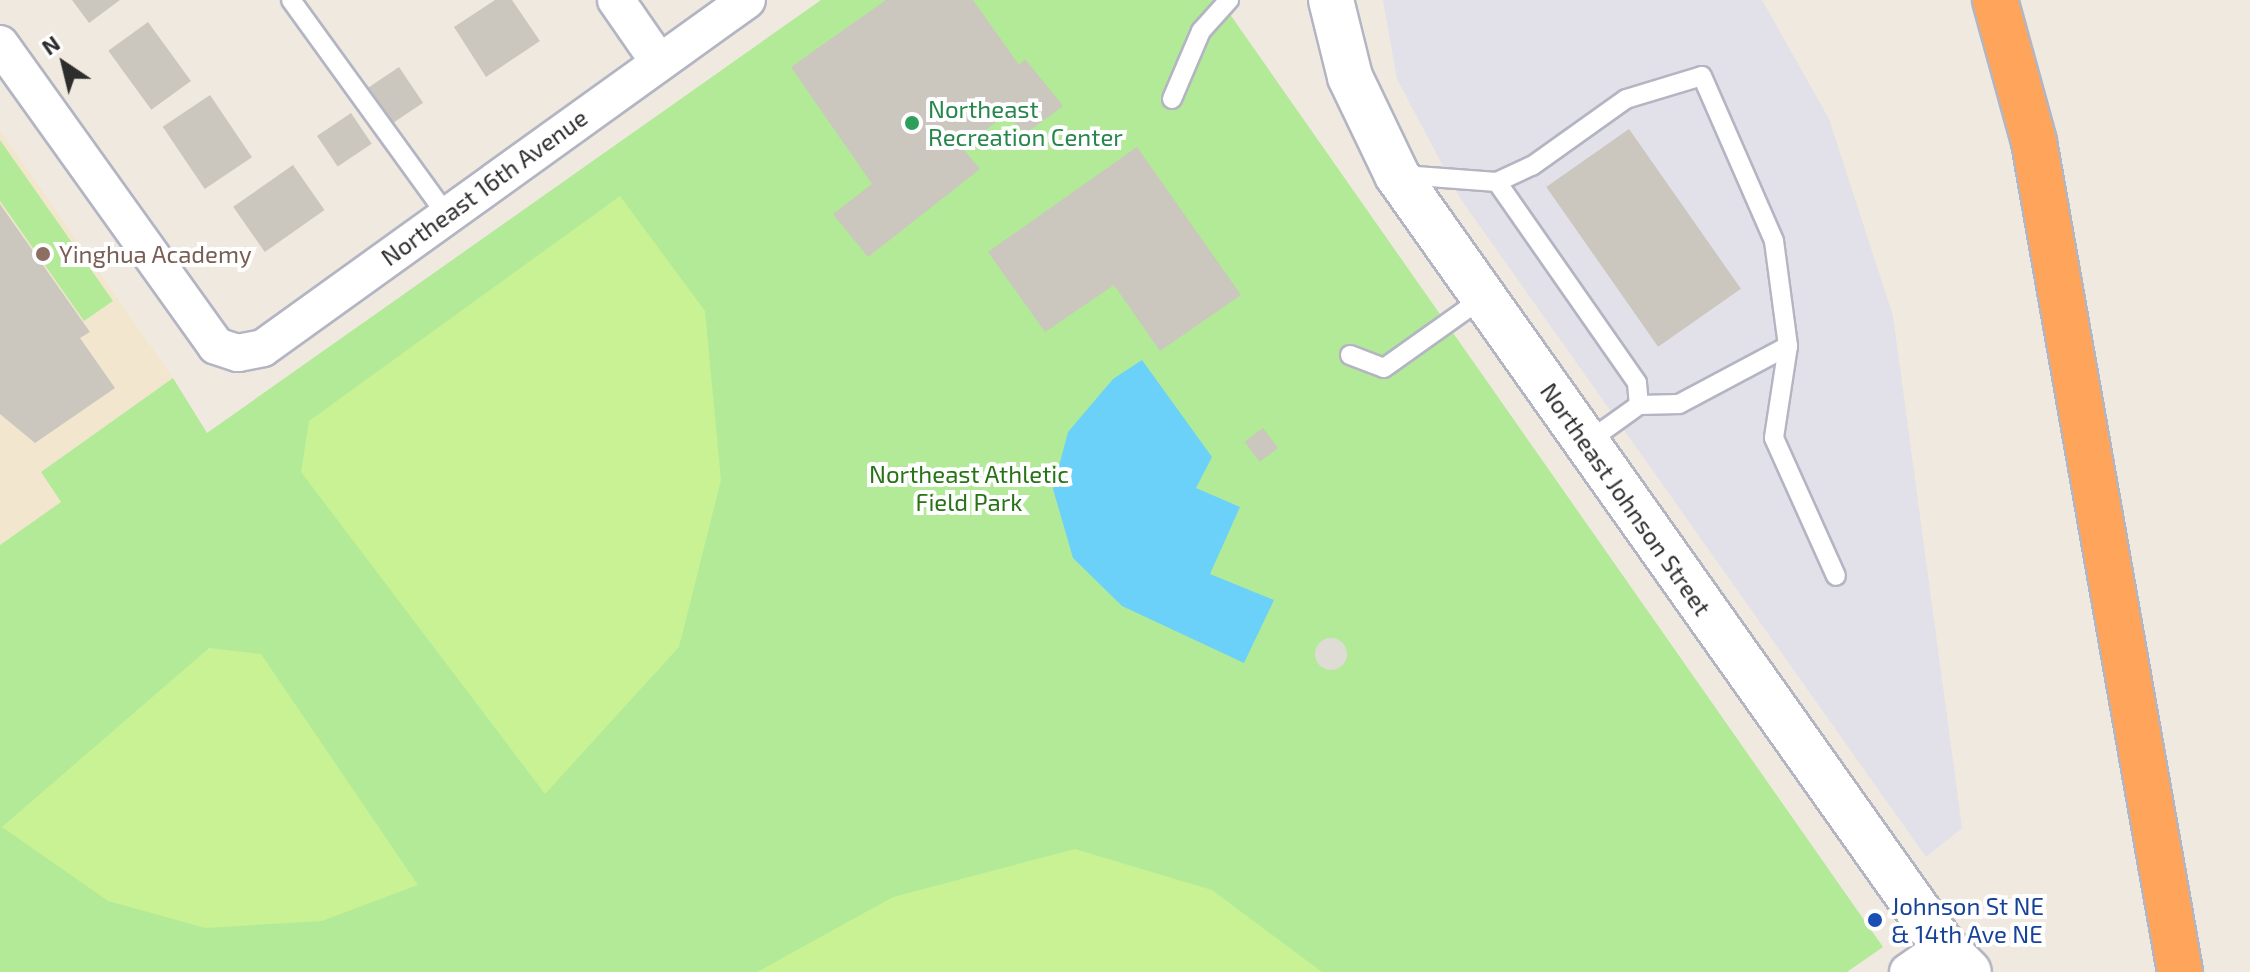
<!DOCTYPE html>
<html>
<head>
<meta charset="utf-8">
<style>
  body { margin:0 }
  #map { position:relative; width:2250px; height:972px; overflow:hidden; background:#f0e9df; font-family:"Exo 2",sans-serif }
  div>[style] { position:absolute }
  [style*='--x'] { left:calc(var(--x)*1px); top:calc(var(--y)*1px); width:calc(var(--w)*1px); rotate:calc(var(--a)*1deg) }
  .industrial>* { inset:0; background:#e2e0e8 }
  .education>* { inset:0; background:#f2e7ce }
  .green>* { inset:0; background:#b2ea98 }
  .pitch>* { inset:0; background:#c8f293 }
  .plaza>* { inset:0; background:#dfdcd6 }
  .round { border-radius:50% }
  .water>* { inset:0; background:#6bd1f9 }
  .building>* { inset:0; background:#cbc6be; transform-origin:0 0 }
  .roads { filter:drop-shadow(2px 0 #b3b5c2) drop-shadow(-2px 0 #b3b5c2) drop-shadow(0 2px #b3b5c2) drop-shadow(0 -2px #b3b5c2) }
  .lane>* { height:18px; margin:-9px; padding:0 9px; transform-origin:9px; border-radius:9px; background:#fff }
  .street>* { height:36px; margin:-18px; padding:0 18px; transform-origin:18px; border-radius:18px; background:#fff }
  .secondary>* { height:44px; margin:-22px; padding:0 22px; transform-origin:22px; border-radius:22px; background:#fff }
  .highway>* { height:44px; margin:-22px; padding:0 22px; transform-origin:22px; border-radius:22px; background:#ffa55b }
  .dots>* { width:22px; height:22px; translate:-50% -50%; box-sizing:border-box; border:4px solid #fff; border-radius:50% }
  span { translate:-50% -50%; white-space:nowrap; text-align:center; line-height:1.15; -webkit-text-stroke:8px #fff; paint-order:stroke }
  .leisure-label { font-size:24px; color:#27864d }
  .left { translate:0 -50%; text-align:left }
  .street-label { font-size:24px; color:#2d2d2d }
  .education-label { font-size:24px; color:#785e54 }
  .park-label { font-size:24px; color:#277315 }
  .transit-label { font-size:24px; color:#164399 }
  .north { position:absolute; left:24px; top:24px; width:80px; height:80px; -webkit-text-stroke:6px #fff; paint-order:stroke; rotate:325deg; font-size:22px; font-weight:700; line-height:32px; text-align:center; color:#2d2d2d }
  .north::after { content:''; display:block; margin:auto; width:28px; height:36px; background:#2d2d2d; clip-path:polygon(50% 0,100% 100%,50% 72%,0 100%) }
</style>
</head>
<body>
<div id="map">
  <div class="industrial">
    <i style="clip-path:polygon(1383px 0,1762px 0,1829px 119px,1893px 316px,1962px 828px,1926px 857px,1460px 198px,1397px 79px)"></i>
  </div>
  <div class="education">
    <i style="clip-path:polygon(0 130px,173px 378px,41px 472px,62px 502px,0 545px)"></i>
  </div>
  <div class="green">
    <i style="clip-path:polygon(821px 0,1220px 0,1883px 947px,1847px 972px,0 972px,0 545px,61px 502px,41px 472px,173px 378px,207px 433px)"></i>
    <i style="clip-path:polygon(0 140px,113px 301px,84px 321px,0 201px)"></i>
  </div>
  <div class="pitch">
    <i style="clip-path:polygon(620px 196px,705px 311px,721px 480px,679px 647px,545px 794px,301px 472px,309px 421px)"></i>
    <i style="clip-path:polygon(209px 648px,261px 654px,418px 885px,322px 921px,205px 928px,108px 901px,2px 827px)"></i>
    <i style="clip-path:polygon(1075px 849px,1212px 890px,1322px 972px,757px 972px,893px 897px)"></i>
  </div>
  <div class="plaza">
    <i class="round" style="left:1315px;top:638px;width:32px;height:32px"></i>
  </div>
  <div class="water">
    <i style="clip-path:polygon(1142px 360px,1212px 457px,1196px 488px,1240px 507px,1210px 574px,1274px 600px,1244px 663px,1122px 606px,1073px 558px,1053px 489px,1068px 432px,1113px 379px)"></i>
  </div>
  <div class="building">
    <i style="clip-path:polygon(72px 0,120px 0,89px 23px)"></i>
    <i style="clip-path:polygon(495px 0,512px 0,540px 41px,486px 77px,454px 27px)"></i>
    <i style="clip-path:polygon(886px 0,973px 0,1019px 65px,1025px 59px,1063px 106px,1025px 134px,1007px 113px,963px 149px,980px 169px,868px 257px,833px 214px,872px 184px,791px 67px)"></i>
    <i style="left:148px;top:22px;width:73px;height:49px;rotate:54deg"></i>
    <i style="left:399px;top:67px;width:43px;height:39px;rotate:56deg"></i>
    <i style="left:210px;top:95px;width:75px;height:57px;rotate:56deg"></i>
    <i style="left:351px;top:113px;width:37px;height:41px;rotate:56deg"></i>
    <i style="left:1629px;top:129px;width:195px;height:101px;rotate:55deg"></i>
    <i style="clip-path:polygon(1137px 147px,1241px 295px,1160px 351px,1114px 285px,1045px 332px,988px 252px)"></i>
    <i style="left:293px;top:165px;width:55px;height:73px;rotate:55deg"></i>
    <i style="clip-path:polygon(0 204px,90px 332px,80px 338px,115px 388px,35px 443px,0 414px)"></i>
    <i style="left:1263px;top:428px;width:25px;height:23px;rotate:53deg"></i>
  </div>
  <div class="roads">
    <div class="lane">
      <i style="--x:291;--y:0;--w:264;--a:54.1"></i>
      <i style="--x:1172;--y:99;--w:74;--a:-66.9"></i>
      <i style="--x:1201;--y:31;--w:42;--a:-47.9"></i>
      <i style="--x:1403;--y:175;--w:94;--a:4.3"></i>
      <i style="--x:1497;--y:182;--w:38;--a:-25"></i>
      <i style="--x:1532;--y:166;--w:115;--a:-35.5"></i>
      <i style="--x:1626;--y:99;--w:79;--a:-16.8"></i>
      <i style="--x:1702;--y:76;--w:180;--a:66.4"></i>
      <i style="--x:1774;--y:241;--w:106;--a:82.4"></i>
      <i style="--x:1788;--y:346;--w:93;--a:98.7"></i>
      <i style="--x:1774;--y:438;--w:151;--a:65.8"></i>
      <i style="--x:1497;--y:182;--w:245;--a:55.1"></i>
      <i style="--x:1637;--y:383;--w:22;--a:85"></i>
      <i style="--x:1639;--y:405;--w:65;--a:144.4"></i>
      <i style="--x:1350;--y:355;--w:36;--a:21"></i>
      <i style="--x:1384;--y:368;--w:123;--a:-35.4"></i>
      <i style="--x:1639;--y:405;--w:40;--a:-1.4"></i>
      <i style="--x:1679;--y:404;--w:123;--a:-28"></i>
    </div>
    <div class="street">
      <i style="--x:616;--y:0;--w:75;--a:55.3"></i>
      <i style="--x:0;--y:44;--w:371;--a:54.4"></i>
      <i style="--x:216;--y:346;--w:23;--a:18"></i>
      <i style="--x:238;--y:353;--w:25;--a:-11"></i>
      <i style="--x:263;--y:348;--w:596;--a:-35.72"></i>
      <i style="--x:1908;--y:972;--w:44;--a:-34.8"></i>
    </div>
    <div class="secondary">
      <i style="--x:1331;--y:0;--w:79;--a:76.1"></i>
      <i style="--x:1350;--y:77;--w:109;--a:64.4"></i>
      <i style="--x:1397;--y:175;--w:946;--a:54.68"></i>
      <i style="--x:1944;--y:947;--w:35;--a:45"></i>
    </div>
    <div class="highway">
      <i style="--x:1995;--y:0;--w:147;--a:74.6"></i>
      <i style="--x:2034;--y:142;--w:843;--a:80.02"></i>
    </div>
  </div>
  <div class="dots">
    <i style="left:912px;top:123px;background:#2e9e5b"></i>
    <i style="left:43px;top:254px;background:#8d6e63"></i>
    <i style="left:1875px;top:920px;background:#1a4fb4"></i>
  </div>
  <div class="leisure-label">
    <span class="left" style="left:928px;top:123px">Northeast<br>Recreation Center</span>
  </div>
  <div class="street-label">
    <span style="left:484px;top:187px;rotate:-36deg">Northeast 16th Avenue</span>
    <span style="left:1626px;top:499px;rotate:55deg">Northeast Johnson Street</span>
  </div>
  <div class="education-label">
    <span class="left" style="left:59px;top:254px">Yinghua Academy</span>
  </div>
  <div class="park-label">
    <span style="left:969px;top:488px">Northeast Athletic<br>Field Park</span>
  </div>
  <div class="transit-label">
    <span class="left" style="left:1891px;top:920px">Johnson St NE<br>&amp; 14th Ave NE</span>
  </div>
  <div class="north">N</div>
</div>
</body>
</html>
